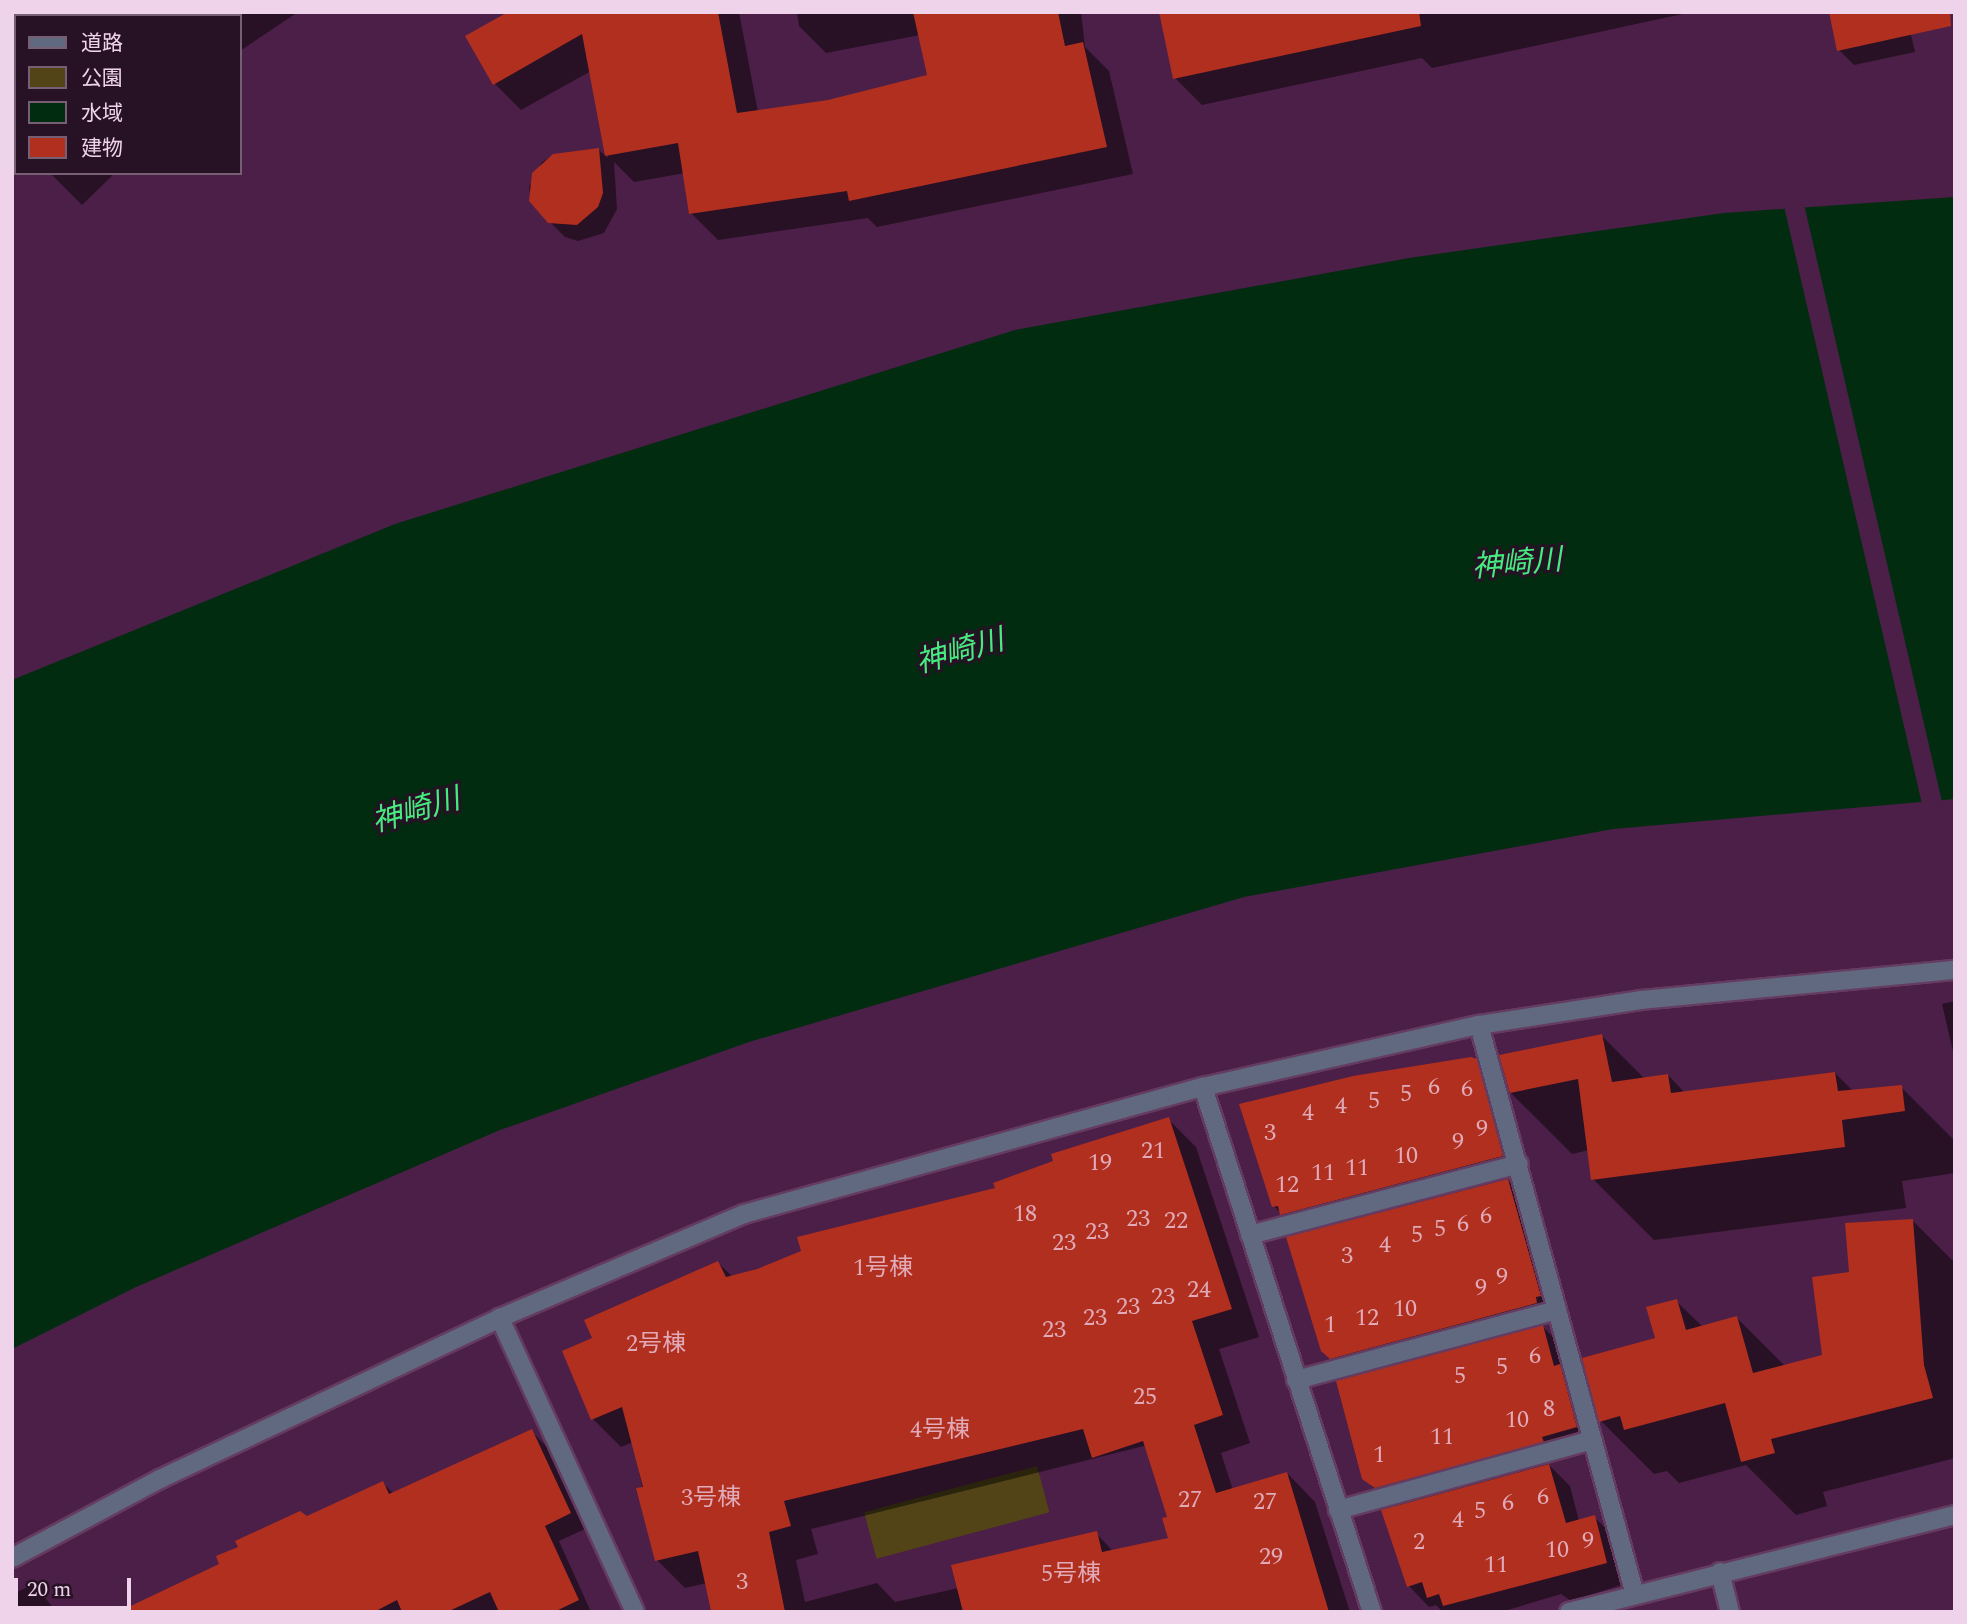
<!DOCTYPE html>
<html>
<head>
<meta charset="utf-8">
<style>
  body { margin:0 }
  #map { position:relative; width:1967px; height:1624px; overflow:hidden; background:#4b1f47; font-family:Spectral,"Noto Sans JP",serif }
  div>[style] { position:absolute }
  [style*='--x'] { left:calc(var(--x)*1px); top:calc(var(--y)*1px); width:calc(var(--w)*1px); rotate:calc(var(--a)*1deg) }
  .green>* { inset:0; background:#524417; transform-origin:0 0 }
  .water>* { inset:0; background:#012c10 }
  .pier>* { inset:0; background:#4b1f47; transform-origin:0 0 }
  .shadow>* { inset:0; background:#0007 }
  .building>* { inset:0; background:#b12f1e }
  .roads { filter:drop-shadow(2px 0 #653c61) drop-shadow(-2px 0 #653c61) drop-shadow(0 2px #653c61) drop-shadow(0 -2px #653c61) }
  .minor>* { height:18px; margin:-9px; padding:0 9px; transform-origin:9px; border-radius:9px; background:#616981 }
  .tertiary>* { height:18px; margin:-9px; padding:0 9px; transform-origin:9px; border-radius:9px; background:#616981 }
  span { translate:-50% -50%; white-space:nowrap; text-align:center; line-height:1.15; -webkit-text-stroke:6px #261224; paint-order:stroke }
  .number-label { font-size:24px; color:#e0aab8 }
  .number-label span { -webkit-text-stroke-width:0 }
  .water-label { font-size:30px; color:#46eb80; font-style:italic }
  .frame { position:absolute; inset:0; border:14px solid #efd3eb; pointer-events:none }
  .legend { position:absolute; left:14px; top:14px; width:228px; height:161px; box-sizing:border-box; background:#261224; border:2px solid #765f74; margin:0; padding:9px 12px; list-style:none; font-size:21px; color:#efd3eb }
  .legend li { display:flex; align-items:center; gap:14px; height:35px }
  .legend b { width:35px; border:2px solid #765f74 }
  .scale { position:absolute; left:14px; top:1578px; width:117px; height:32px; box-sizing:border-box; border:4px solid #efd3eb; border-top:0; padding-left:9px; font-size:21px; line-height:24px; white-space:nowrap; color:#efd3eb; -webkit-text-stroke:5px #261224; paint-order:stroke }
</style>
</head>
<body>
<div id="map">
  <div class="green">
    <i style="left:1037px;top:1466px;width:48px;height:179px;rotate:75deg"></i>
  </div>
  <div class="water">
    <i style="clip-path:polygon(1955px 197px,1955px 799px,1613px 829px,1244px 897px,749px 1042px,500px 1130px,136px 1287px,12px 1349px,12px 680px,395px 524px,1015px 330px,1409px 258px,1724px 213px)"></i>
  </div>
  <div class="pier">
    <i style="left:1804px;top:204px;width:617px;height:20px;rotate:77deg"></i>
  </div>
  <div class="shadow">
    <i style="clip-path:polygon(101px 12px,298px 12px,240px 51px,240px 16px,97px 16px)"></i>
    <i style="clip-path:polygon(510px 12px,739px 12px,758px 112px,829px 102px,929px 77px,920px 35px,826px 53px,799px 26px,797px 12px,1081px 12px,1085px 47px,1109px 71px,1133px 174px,877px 227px,868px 218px,718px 240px,691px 213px,685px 173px,634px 182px,614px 162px,617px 209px,604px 233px,578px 241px,565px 237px,550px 222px,531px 201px,529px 187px,542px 162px,554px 155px,599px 150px,608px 158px,591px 71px,521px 110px,494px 83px)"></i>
    <i style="clip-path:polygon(1161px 12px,1687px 12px,1687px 13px,1432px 68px,1422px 58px,1202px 105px,1175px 78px)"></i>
    <i style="clip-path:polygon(1906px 13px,1915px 52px,1854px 65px,1839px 50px)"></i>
    <i style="clip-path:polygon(16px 94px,16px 138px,12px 135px)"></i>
    <i style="clip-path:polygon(50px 173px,115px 173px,82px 205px)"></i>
    <i style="clip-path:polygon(1955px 1001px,1955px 1060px,1942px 1004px)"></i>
    <i style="clip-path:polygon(1602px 1036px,1645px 1079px,1668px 1075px,1685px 1093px,1835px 1073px,1853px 1091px,1901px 1087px,1955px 1141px,1955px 1173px,1902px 1181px,1906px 1208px,1654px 1240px,1593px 1179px,1589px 1150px,1572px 1154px,1511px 1093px)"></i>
    <i style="clip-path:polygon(1476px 1061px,1490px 1075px,1515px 1170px,1295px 1228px,1274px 1206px)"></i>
    <i style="clip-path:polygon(1168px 1119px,1196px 1147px,1259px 1337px,1219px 1349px,1250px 1443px,1221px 1453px,1233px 1490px,1287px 1473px,1315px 1502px,1350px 1612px,1211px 1612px,1160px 1442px,811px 1529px,818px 1554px,796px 1560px,805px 1602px,877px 1583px,895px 1602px,959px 1588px,1096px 1533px,1169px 1612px,713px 1612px,707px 1583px,685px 1588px,657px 1560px,633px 1442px,621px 1447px,593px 1419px,594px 1339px,718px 1263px,733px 1277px,997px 1189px)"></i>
    <i style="clip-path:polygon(1508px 1181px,1523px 1196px,1556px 1311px,1339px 1366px,1323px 1350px)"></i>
    <i style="clip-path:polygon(1913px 1221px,1955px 1263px,1955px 1458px,1823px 1492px,1827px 1506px,1796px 1515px,1746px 1465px,1679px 1483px,1667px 1471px,1654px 1474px,1601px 1421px,1657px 1340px,1676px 1301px,1703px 1327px,1737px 1318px,1785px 1366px,1824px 1356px,1851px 1273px)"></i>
    <i style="clip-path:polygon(1543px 1327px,1561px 1345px,1594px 1445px,1559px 1455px,1560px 1459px,1547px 1463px,1570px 1486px,1579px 1521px,1594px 1517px,1615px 1537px,1627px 1583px,1571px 1601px,1561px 1594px,1501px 1612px,1443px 1612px,1436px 1605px,1429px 1607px,1409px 1586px,1397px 1507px,1364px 1478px)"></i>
    <i style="clip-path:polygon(531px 1431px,547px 1447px,585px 1529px,559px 1541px,591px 1612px,133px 1612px,306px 1518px,383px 1483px,394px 1494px)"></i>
    <i style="clip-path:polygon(35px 1584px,56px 1612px,12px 1612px,12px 1594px)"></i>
  </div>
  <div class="building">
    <i style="clip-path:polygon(508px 12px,718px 12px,737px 113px,828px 100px,927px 75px,913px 12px,1058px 12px,1065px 46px,1083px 42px,1107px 147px,849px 201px,847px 191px,689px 214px,678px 143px,605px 156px,582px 34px,493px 85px,465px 36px)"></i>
    <i style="clip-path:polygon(1159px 12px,1419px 12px,1421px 26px,1173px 79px)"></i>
    <i style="clip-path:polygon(1829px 12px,1950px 12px,1951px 26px,1837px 51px)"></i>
    <i style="clip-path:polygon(599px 148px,603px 193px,598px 207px,577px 225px,548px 223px,529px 201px,532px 173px,553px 154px)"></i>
    <i style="clip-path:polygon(1602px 1034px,1612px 1082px,1668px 1074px,1671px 1093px,1835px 1072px,1838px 1091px,1902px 1085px,1905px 1111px,1842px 1120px,1845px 1147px,1591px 1180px,1578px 1079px,1510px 1093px,1499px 1055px)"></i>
    <i style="clip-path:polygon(1471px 1057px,1477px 1059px,1503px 1156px,1280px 1215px,1278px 1206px,1272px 1207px,1239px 1104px,1353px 1076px)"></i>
    <i style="clip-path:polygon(1169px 1117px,1232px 1309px,1192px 1321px,1223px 1415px,1194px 1425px,1216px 1493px,1287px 1472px,1329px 1612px,963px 1612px,951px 1565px,1097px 1531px,1102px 1552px,1168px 1538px,1162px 1518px,1167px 1517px,1143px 1441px,1092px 1458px,1083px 1429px,784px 1501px,791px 1526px,769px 1532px,785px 1612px,711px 1611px,698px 1551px,655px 1561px,636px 1488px,643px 1487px,622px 1407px,591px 1420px,562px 1351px,592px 1338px,584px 1320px,718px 1261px,726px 1277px,757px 1269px,801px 1251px,797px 1237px,995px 1188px,993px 1183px,1053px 1161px,1051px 1154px)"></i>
    <i style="clip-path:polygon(1508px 1179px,1541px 1296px,1536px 1297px,1537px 1303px,1330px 1359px,1321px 1351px,1286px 1237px)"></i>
    <i style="clip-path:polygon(1913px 1219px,1924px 1365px,1933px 1398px,1771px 1439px,1775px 1453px,1741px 1462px,1725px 1403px,1624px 1430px,1620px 1416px,1599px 1422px,1582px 1358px,1655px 1338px,1646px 1307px,1677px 1299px,1686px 1330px,1737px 1316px,1753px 1373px,1822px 1355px,1812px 1277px,1849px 1272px,1845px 1223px)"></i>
    <i style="clip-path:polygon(1543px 1325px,1554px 1366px,1560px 1364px,1577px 1427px,1542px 1437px,1544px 1442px,1375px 1488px,1362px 1479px,1336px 1381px)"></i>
    <i style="clip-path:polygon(532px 1429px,571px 1513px,545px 1526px,579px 1600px,554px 1612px,499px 1612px,490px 1592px,447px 1612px,402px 1612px,397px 1600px,374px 1612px,118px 1612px,219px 1564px,216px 1556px,238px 1547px,235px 1541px,300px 1511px,307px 1516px,383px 1481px,389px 1494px)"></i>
    <i style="clip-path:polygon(1549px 1464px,1566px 1523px,1595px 1515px,1607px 1563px,1443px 1606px,1439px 1594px,1427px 1598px,1422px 1582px,1407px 1587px,1381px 1510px)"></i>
  </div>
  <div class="roads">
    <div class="minor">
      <i style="--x:61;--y:16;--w:6;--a:-45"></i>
      <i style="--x:12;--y:59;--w:5;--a:-37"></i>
      <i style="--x:1479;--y:1025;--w:591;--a:74.69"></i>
      <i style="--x:1250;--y:1235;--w:278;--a:-14.8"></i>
      <i style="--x:1296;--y:1380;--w:270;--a:-15"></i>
      <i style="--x:1338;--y:1510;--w:263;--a:-15.4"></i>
      <i style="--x:12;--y:1558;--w:168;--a:-28.1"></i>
      <i style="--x:160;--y:1479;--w:376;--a:-25.3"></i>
      <i style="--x:1720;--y:1572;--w:41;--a:76"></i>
      <i style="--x:635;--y:1612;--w:324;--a:-114.7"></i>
      <i style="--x:500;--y:1318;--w:265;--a:-23.1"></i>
      <i style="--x:744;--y:1214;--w:476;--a:-15.5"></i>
      <i style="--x:1203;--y:1087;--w:283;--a:-12.7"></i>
      <i style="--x:1479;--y:1025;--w:164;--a:-8.8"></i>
      <i style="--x:1641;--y:1000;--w:315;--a:-5.5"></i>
    </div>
    <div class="tertiary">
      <i style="--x:1203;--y:1087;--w:552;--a:72.16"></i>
      <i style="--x:1569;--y:1612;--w:398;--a:-14.1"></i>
    </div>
  </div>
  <div class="number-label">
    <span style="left:1434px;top:1088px">6</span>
    <span style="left:1467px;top:1090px">6</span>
    <span style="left:1406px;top:1095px">5</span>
    <span style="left:1374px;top:1102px">5</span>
    <span style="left:1341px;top:1107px">4</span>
    <span style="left:1308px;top:1114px">4</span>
    <span style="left:1482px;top:1130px">9</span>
    <span style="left:1270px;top:1134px">3</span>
    <span style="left:1458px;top:1143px">9</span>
    <span style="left:1153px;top:1152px">21</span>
    <span style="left:1406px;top:1157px">10</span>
    <span style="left:1100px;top:1164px">19</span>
    <span style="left:1357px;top:1169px">11</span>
    <span style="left:1323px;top:1174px">11</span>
    <span style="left:1287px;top:1186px">12</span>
    <span style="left:1025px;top:1215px">18</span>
    <span style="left:1486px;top:1217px">6</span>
    <span style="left:1138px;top:1220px">23</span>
    <span style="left:1176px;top:1222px">22</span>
    <span style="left:1463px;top:1225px">6</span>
    <span style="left:1440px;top:1230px">5</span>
    <span style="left:1097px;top:1233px">23</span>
    <span style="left:1417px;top:1236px">5</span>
    <span style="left:1064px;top:1244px">23</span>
    <span style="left:1385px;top:1246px">4</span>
    <span style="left:1347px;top:1257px">3</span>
    <span style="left:883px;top:1269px">1号棟</span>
    <span style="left:1502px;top:1278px">9</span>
    <span style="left:1481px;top:1289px">9</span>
    <span style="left:1199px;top:1291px">24</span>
    <span style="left:1163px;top:1298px">23</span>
    <span style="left:1128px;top:1308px">23</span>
    <span style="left:1405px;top:1310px">10</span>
    <span style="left:1095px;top:1319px">23</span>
    <span style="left:1367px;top:1319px">12</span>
    <span style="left:1330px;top:1326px">1</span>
    <span style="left:1054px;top:1331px">23</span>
    <span style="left:656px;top:1345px">2号棟</span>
    <span style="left:1535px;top:1357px">6</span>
    <span style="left:1502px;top:1368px">5</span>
    <span style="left:1460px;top:1377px">5</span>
    <span style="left:1145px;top:1398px">25</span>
    <span style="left:1549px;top:1410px">8</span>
    <span style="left:1517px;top:1421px">10</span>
    <span style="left:940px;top:1431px">4号棟</span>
    <span style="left:1442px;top:1438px">11</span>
    <span style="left:1379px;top:1456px">1</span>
    <span style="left:1543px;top:1498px">6</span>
    <span style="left:711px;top:1499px">3号棟</span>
    <span style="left:1190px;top:1501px">27</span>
    <span style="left:1265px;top:1503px">27</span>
    <span style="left:1508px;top:1504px">6</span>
    <span style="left:1480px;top:1512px">5</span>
    <span style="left:1458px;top:1521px">4</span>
    <span style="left:1588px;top:1542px">9</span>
    <span style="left:1419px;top:1543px">2</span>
    <span style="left:1557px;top:1551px">10</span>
    <span style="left:1271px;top:1558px">29</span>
    <span style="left:1496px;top:1566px">11</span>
    <span style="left:1071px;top:1575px">5号棟</span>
    <span style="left:742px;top:1583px">3</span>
  </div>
  <div class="water-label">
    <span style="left:1517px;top:564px;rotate:-5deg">神崎川</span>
    <span style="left:960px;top:652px;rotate:-16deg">神崎川</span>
    <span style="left:416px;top:811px;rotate:-16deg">神崎川</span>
  </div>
  <div class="frame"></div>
  <ul class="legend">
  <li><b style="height:9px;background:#616981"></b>道路</li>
  <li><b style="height:19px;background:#524417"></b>公園</li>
  <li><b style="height:19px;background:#012c10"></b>水域</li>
  <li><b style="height:19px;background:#b12f1e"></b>建物</li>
  </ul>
  <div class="scale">20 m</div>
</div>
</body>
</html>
